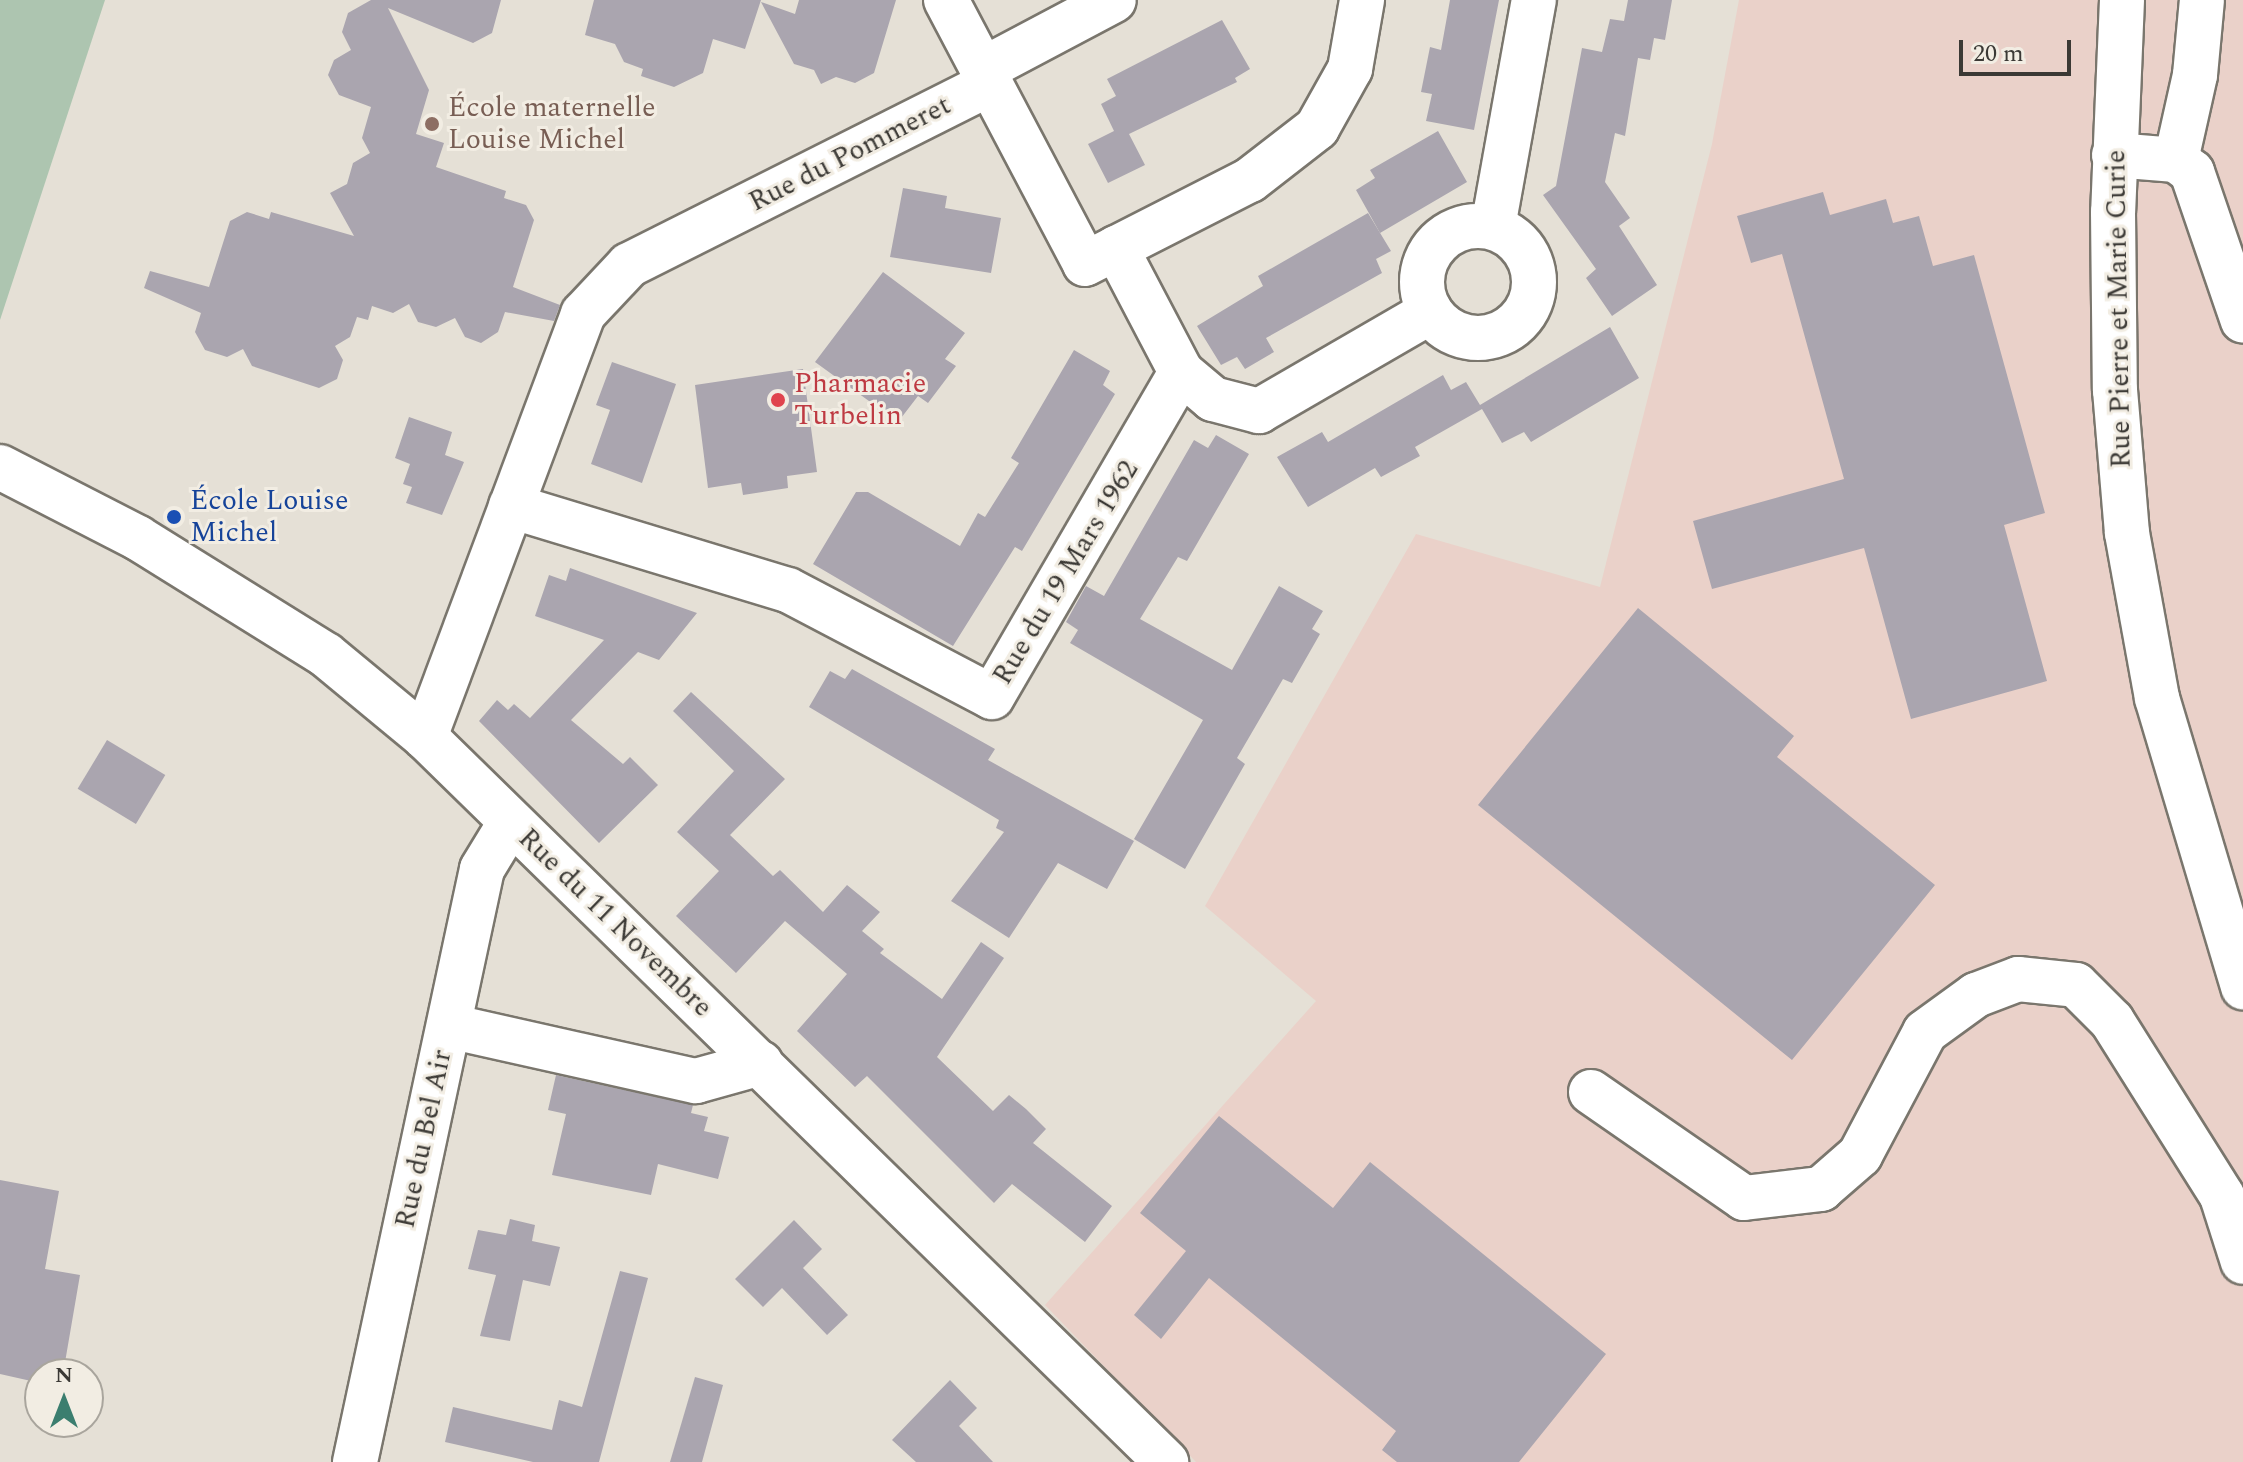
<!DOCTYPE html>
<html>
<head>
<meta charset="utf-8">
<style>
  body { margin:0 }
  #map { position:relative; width:2243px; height:1462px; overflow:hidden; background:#e5e0d6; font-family:Spectral,serif }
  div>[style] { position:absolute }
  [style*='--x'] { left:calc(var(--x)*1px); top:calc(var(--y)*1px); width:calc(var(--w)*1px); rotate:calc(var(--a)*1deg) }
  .industrial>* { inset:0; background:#ead1c9 }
  .green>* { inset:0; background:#adc5b0 }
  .building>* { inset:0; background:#aaa5af; transform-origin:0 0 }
  .roads { filter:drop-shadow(2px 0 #7a766d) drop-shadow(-2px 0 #7a766d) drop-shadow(0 2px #7a766d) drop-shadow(0 -2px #7a766d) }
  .minor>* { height:44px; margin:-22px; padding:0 22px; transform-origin:22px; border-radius:22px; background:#fff }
  .minor>.ring { margin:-22px; padding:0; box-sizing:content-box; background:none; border:44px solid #fff; border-radius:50% }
  .dots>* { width:22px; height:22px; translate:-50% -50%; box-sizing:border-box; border:4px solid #f2ede3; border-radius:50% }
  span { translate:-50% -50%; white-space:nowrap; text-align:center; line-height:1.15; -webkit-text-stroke:6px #f2ede3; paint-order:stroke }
  .education-label { font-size:28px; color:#785e54 }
  .left { translate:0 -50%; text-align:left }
  .street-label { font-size:28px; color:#3b3935 }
  .health-label { font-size:28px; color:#be3a42 }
  .transit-label { font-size:28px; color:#164399 }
  .north { position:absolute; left:24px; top:1358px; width:80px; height:80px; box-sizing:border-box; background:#f2ede3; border:2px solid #a9a59d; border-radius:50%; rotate:0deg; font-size:22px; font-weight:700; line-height:32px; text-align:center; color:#3b3935 }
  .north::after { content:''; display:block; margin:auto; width:28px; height:36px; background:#3b7e6f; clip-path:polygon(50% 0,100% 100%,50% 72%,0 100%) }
  .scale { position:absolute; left:1959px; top:40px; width:112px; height:36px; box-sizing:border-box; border:4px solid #3b3935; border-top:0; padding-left:10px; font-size:24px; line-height:28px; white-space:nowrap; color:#3b3935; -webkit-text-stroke:6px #f2ede3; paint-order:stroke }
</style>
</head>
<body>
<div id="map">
  <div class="industrial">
    <i style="clip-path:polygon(1739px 0,2243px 0,2243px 1462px,1196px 1462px,1045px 1305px,1316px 1001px,1205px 906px,1416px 534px,1600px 587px,1712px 144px)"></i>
  </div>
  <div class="green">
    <i style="clip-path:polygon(0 0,105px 0,0 320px)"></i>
  </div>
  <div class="building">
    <i style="clip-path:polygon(371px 0,501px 0,492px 33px,473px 43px,388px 8px,429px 90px,416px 134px,444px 143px,436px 167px,506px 191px,504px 198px,526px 205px,534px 220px,513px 287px,560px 305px,554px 321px,505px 312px,498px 332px,481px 343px,465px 337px,455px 318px,436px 327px,418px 322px,409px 304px,393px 313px,372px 306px,368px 320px,357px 317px,350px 337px,335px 346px,343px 360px,337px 379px,319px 388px,252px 366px,243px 349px,227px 357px,205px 350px,195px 332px,201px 313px,144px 288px,150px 271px,209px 287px,230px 221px,247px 212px,269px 219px,271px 212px,354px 236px,330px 193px,347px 184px,353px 163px,370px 153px,362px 138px,371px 107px,339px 95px,328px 75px,334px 60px,351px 50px,342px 32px,348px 13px)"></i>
    <i style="clip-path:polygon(594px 0,761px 0,745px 49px,713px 39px,703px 73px,674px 87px,641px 76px,643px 69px,624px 62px,615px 44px,585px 35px)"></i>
    <i style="clip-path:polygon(799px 0,896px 0,874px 73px,855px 83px,836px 77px,821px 84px,814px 70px,794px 64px,761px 2px,795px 14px)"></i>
    <i style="clip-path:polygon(1450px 0,1499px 0,1474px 130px,1426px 121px,1432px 94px,1421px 92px,1430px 47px,1441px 50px)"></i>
    <i style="clip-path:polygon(1628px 0,1672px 0,1665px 40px,1654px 38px,1650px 60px,1638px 58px,1625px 136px,1615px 133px,1605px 182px,1630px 218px,1619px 226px,1657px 285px,1612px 316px,1586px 278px,1596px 269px,1543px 195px,1556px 186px,1582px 48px,1602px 52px,1610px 19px,1624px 21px)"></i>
    <i style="clip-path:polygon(1222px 20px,1250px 69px,1235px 78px,1237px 82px,1129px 134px,1145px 165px,1108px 183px,1088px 144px,1114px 131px,1101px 104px,1116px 96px,1107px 79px)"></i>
    <i style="clip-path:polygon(1438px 131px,1467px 182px,1380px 233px,1356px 190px,1375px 178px,1370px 170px)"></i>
    <i style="clip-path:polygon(903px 188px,947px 196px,945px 208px,1001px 218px,991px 273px,890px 257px)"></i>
    <i style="clip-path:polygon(1823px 192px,1830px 215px,1886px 199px,1893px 223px,1919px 216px,1933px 266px,1974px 255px,2045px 513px,2004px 525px,2047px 681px,1911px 719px,1864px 548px,1712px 589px,1693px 521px,1844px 479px,1782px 254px,1751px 263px,1737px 216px)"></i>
    <i style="clip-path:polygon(1368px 213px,1391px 251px,1376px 259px,1382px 273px,1266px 338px,1274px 352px,1245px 369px,1237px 357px,1221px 365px,1197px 326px,1263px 286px,1258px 276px)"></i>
    <i style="clip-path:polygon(883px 272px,965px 333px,945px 359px,956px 366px,928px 403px,918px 396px,898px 422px,815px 362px)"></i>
    <i style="clip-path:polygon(1610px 327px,1639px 378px,1531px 442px,1524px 432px,1502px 443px,1482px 409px,1415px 447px,1420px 456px,1381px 477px,1375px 468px,1308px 507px,1277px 457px,1322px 432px,1328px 442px,1443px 375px,1451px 390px,1466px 382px,1480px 405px)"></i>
    <i style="clip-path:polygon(1074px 350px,1110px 371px,1103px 385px,1115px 394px,1022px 551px,1015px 547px,953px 646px,813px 564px,856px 492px,868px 492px,960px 546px,978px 513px,985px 517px,1019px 463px,1011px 458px)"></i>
    <i style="clip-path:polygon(612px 362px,676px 384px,642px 483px,591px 464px,610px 410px,596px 405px)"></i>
    <i style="clip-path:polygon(803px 369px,817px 472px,787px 476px,788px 488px,743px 495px,741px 483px,708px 488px,695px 385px)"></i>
    <i style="clip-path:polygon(409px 417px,452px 432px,445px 455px,464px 462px,442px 515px,406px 503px,412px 487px,403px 484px,410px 464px,395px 458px)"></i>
    <i style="clip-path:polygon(1216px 435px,1249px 454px,1187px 561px,1178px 557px,1140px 619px,1232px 670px,1279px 586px,1323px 611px,1312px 629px,1320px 634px,1292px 683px,1283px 679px,1237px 758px,1245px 764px,1185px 869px,1134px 839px,1203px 720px,1070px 643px,1078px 630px,1066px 622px,1086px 586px,1104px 596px,1194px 440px,1208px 448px)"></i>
    <i style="clip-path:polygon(570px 568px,697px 613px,659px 660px,638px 652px,571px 720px,623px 764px,630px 757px,658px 785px,599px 843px,479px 721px,497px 700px,508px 710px,514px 704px,530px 718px,604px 640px,535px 616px,549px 575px,566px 581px)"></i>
    <i style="clip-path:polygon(1638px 608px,1794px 736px,1777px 757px,1935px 885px,1792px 1060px,1478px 805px)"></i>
    <i style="clip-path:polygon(852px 669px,995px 749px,988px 760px,1134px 841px,1107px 889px,1058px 863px,1009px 938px,951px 901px,1004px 832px,996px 828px,999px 820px,809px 707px,830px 671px,845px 679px)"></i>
    <i style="clip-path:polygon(691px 692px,785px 779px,730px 835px,773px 876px,780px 870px,823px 912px,847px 885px,880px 912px,862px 931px,884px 949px,880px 953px,942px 999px,981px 942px,1004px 958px,937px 1057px,993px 1111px,1009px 1095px,1026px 1109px,1046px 1129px,1033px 1143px,1112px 1206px,1085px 1242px,1012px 1184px,994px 1203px,867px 1076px,855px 1087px,797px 1031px,847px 974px,785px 921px,736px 973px,676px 916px,719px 871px,677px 832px,734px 771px,673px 711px)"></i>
    <i style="left:107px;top:740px;width:68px;height:57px;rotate:31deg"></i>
    <i style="clip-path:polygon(556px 1075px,693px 1105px,691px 1113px,708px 1117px,704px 1131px,729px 1137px,718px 1179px,658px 1164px,651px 1195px,552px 1175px,566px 1114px,548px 1110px)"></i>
    <i style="clip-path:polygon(1219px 1116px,1333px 1208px,1370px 1162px,1606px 1354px,1519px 1462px,1397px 1462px,1382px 1450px,1396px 1431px,1209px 1278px,1161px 1339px,1134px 1315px,1186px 1251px,1140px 1213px)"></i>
    <i style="clip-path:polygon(0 1180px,59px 1191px,45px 1269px,80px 1275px,63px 1374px,40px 1374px,40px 1383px,0 1374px)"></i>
    <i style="clip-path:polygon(510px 1219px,535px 1225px,532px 1241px,560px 1247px,550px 1286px,523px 1280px,510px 1341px,480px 1336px,496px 1275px,468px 1269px,478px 1230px,506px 1235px)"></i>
    <i style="clip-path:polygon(794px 1220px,822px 1249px,803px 1268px,848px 1315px,827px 1335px,782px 1288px,763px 1307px,735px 1279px)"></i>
    <i style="clip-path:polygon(620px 1271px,648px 1278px,599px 1462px,533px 1462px,445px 1442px,453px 1407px,552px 1430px,559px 1400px,582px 1407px)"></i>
    <i style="clip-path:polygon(695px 1377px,723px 1385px,702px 1462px,670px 1462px)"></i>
    <i style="clip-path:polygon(950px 1380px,977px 1408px,959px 1426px,993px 1462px,916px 1462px,892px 1440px)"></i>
  </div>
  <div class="roads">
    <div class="minor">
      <i style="--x:946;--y:0;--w:298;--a:62.2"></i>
      <i style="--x:1085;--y:264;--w:185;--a:-27"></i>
      <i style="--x:1250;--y:180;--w:85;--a:-37.8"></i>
      <i style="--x:1317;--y:128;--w:68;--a:-60.8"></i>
      <i style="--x:1350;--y:69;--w:70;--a:-80.1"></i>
      <i style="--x:2122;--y:0;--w:212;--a:92.4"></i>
      <i style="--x:2113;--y:212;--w:178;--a:89.4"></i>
      <i style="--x:2115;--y:390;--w:144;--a:85.2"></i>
      <i style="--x:2127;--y:533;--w:168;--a:79.7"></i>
      <i style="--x:2157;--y:698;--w:302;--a:73.4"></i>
      <i style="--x:982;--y:70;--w:149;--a:-27.9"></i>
      <i style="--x:2114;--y:155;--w:62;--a:4.6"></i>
      <i style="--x:2176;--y:160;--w:20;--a:37"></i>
      <i style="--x:2192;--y:172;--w:157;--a:71.1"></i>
      <i style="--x:2176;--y:160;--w:87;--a:-77.4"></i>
      <i style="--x:2195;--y:75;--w:75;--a:-84.7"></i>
      <i class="ring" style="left:1422px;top:226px;width:68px;height:68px"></i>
      <i style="--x:1493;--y:227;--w:231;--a:-79.8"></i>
      <i style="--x:1116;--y:248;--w:140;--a:62.3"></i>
      <i style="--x:1181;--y:372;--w:42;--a:40.2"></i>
      <i style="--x:1213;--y:399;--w:48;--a:14.6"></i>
      <i style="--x:1259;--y:411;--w:198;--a:-30.1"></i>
      <i style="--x:0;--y:467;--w:155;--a:27.2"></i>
      <i style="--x:138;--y:538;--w:221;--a:31.9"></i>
      <i style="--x:326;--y:655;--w:129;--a:39.6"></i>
      <i style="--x:425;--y:737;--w:1037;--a:44.37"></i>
      <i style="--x:511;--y:506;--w:289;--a:16.9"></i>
      <i style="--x:788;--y:590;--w:230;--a:27.7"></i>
      <i style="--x:992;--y:697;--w:376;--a:-59.8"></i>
      <i style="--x:425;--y:737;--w:452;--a:-69.5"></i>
      <i style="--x:583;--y:314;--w:67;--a:-46.8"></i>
      <i style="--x:629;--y:265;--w:403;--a:-26.7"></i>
      <i style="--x:449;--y:1026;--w:253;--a:12.6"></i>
      <i style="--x:696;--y:1081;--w:67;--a:-15.5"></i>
      <i style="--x:1591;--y:1092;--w:186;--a:34.7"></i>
      <i style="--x:1744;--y:1198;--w:78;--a:-6.7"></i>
      <i style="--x:1821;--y:1189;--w:52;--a:-41.1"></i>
      <i style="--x:1860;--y:1155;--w:139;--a:-62.1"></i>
      <i style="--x:1925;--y:1032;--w:63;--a:-36"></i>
      <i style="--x:1976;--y:995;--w:45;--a:-20.9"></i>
      <i style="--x:2018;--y:979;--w:58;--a:5.9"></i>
      <i style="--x:2076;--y:985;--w:51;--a:45"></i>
      <i style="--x:2112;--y:1021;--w:207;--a:57.8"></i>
      <i style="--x:2222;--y:1196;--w:69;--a:72.3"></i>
      <i style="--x:355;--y:1462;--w:606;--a:-77.91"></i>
      <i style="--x:482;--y:869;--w:54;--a:-58.7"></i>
    </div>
  </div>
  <div class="dots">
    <i style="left:432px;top:124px;background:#8d6e63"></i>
    <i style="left:778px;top:400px;background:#e0444e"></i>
    <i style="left:174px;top:517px;background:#1a4fb4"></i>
  </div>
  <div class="education-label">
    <span class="left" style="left:448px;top:124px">École maternelle<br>Louise Michel</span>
  </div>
  <div class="street-label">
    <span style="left:850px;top:154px;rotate:-27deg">Rue du Pommeret</span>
    <span style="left:2119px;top:309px;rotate:-91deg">Rue Pierre et Marie Curie</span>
    <span style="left:1066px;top:573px;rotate:-59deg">Rue du 19 Mars 1962</span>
    <span style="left:615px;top:923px;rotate:44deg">Rue du 11 Novembre</span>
    <span style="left:424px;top:1139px;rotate:-78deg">Rue du Bel Air</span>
  </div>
  <div class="health-label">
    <span class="left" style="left:794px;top:400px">Pharmacie<br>Turbelin</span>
  </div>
  <div class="transit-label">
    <span class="left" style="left:190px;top:517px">École Louise<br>Michel</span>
  </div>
  <div class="north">N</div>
  <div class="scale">20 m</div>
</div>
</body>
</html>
